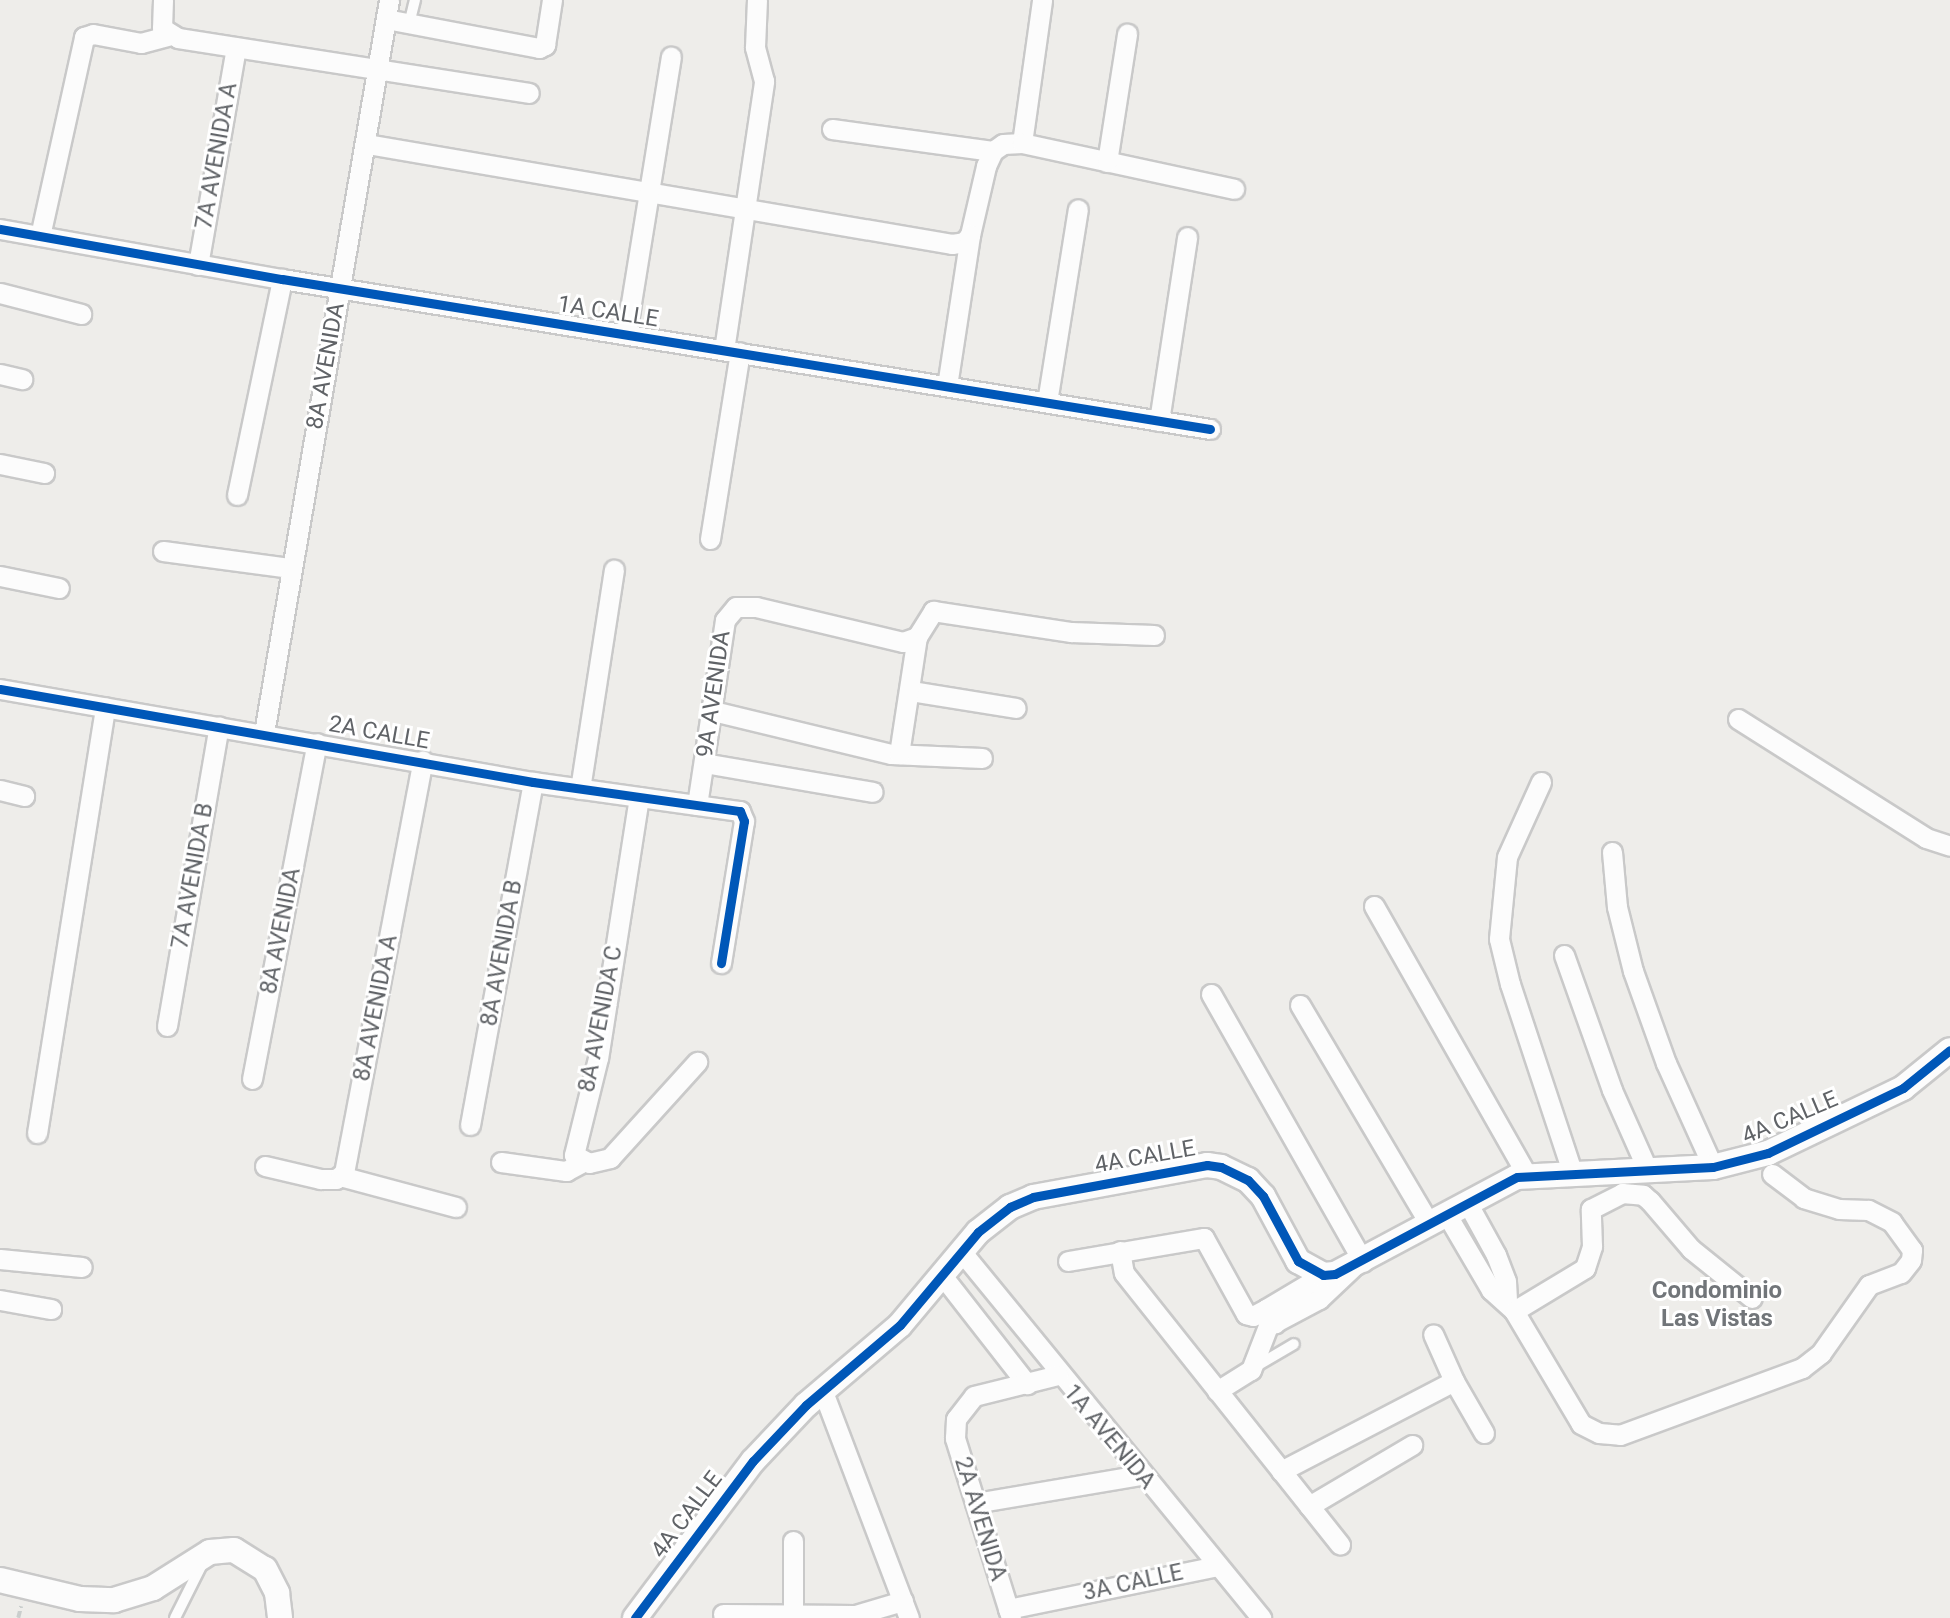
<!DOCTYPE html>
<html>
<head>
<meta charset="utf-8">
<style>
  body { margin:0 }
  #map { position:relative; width:1950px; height:1618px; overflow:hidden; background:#eeedea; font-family:Roboto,sans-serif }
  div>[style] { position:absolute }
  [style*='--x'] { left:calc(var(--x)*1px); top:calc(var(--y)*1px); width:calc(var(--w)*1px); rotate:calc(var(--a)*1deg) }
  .path>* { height:3.5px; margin-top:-1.75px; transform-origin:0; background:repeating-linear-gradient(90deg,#cacecd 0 7px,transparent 0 10.5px) }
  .roads { filter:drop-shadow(2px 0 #c9c9c9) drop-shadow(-2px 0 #c9c9c9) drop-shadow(0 2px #c9c9c9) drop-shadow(0 -2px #c9c9c9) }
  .service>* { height:10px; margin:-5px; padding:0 5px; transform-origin:5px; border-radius:5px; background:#fcfcfc }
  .minor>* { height:19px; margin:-9.5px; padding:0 9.5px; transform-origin:9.5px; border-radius:9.5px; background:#fcfcfc }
  .tertiary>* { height:24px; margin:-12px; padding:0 12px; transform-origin:12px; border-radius:12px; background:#fcfcfc }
  .cycleway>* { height:9px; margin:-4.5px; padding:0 4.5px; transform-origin:4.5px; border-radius:4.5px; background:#0057b8 }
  span { translate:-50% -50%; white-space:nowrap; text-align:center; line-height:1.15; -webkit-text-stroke:6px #fff; paint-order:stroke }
  .street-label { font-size:23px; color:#606367 }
  .neighbourhood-label { font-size:24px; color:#717579; font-weight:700 }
</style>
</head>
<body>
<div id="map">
  <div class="path">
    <i style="--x:18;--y:1618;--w:12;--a:-76"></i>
  </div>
  <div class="roads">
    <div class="service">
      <i style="--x:409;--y:24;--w:25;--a:-76"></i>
      <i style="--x:1255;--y:1367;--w:45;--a:-30.5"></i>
      <i style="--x:175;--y:1618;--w:63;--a:-63.4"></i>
    </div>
    <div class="minor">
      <i style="--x:163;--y:0;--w:28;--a:92"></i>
      <i style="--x:162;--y:28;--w:19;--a:32"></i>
      <i style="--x:178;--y:38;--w:355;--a:8.9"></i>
      <i style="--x:386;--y:19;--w:156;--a:10.7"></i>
      <i style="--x:539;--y:48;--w:7;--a:-27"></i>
      <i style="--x:545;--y:45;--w:46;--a:-81.2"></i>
      <i style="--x:832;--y:129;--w:162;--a:7.8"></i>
      <i style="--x:1022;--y:143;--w:144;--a:-82"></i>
      <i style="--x:367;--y:144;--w:593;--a:9.7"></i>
      <i style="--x:952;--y:244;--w:12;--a:-9"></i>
      <i style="--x:964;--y:242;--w:9;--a:-49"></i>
      <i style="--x:970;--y:235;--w:71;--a:-76.9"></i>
      <i style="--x:986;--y:166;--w:17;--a:-65"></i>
      <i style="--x:993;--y:151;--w:12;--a:-35"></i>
      <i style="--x:1003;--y:144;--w:19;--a:-3"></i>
      <i style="--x:1022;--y:143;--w:217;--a:12.2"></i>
      <i style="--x:1107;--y:162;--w:130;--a:-81.1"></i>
      <i style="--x:0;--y:229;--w:286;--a:10.1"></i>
      <i style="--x:282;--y:279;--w:940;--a:9.18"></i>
      <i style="--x:40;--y:236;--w:204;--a:-77.5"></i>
      <i style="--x:84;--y:37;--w:9;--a:-18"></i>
      <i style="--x:93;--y:34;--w:49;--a:10.6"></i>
      <i style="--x:141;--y:43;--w:28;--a:-15"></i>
      <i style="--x:198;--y:265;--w:221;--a:-80.1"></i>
      <i style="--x:0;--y:293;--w:84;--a:14.5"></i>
      <i style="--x:626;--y:334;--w:281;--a:-80.8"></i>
      <i style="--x:724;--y:350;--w:272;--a:-81.5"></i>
      <i style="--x:764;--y:81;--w:35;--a:-105"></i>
      <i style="--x:755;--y:47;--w:47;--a:-87.6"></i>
      <i style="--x:0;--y:374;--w:23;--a:13"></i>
      <i style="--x:947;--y:386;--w:153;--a:-81.3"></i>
      <i style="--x:1047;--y:402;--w:195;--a:-80.9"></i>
      <i style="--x:1159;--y:421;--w:186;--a:-81.3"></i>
      <i style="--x:0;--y:464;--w:45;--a:11.6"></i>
      <i style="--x:237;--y:495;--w:221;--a:-78.2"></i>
      <i style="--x:710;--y:539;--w:189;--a:-80.9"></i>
      <i style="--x:163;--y:551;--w:129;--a:7.6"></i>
      <i style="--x:0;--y:576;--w:60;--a:11.5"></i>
      <i style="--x:0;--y:689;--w:541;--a:9.9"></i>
      <i style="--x:533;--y:782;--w:209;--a:8"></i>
      <i style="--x:740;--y:811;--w:11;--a:68"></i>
      <i style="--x:744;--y:821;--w:144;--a:99.2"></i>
      <i style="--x:911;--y:691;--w:106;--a:9.2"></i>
      <i style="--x:713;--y:711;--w:183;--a:13.6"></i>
      <i style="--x:891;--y:754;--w:91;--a:2.5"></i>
      <i style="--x:1738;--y:719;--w:222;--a:32.3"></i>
      <i style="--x:1926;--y:838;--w:25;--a:18"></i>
      <i style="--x:264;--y:733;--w:744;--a:-80.32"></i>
      <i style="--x:899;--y:754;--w:118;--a:-81.3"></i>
      <i style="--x:704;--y:763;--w:171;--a:9.7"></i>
      <i style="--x:1541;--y:782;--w:82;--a:114.4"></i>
      <i style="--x:1507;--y:857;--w:82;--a:95.6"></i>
      <i style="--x:1499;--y:939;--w:46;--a:76.3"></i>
      <i style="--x:1510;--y:984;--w:198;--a:71.7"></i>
      <i style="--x:580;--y:789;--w:222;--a:-81.2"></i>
      <i style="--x:0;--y:790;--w:25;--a:14"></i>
      <i style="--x:639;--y:797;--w:264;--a:98.9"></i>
      <i style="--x:598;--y:1058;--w:100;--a:103.9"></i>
      <i style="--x:574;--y:1155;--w:17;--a:28"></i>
      <i style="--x:589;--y:1163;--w:22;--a:-13"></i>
      <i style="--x:610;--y:1158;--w:130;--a:-47.8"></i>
      <i style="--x:697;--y:805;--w:187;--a:-81.4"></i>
      <i style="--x:725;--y:620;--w:17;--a:-50"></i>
      <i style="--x:736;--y:607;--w:20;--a:0"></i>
      <i style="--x:756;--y:607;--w:151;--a:13.4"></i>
      <i style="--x:903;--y:642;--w:15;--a:-20"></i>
      <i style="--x:917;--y:637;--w:31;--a:-58"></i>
      <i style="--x:933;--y:611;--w:140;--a:8.7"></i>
      <i style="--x:1071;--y:632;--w:83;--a:2.1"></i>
      <i style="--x:1612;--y:852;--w:55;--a:84.8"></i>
      <i style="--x:1617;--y:907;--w:66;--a:76"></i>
      <i style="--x:1633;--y:971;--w:98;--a:70.3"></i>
      <i style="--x:1666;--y:1063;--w:114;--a:65.7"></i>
      <i style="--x:1374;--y:906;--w:309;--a:60.4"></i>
      <i style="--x:1564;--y:955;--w:143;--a:70.4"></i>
      <i style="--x:1612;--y:1090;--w:89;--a:66"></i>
      <i style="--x:1211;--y:994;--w:308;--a:60.4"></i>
      <i style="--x:1300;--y:1005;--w:253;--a:59.4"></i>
      <i style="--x:167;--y:1026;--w:304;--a:-80.2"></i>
      <i style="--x:252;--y:1079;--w:342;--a:-79.1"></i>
      <i style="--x:470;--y:1125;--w:349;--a:-79.6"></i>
      <i style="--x:37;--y:1133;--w:431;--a:-80.9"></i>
      <i style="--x:501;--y:1162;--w:66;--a:7.9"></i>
      <i style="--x:566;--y:1171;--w:19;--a:-28"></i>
      <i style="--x:265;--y:1166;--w:57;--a:13.3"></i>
      <i style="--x:320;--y:1179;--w:16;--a:0"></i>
      <i style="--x:336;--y:1179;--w:10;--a:-37"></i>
      <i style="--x:344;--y:1173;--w:420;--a:-79.2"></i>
      <i style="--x:340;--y:1176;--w:120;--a:15"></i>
      <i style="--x:1468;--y:1204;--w:58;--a:61.2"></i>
      <i style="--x:1496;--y:1255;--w:28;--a:69"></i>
      <i style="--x:1506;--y:1281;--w:19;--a:87"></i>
      <i style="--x:1447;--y:1215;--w:87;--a:59.6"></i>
      <i style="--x:1491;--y:1290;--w:31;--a:42"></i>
      <i style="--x:1514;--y:1311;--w:131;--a:59.3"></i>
      <i style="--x:1581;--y:1424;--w:20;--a:27"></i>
      <i style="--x:1599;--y:1433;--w:21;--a:5"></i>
      <i style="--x:1620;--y:1435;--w:194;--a:-20.2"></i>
      <i style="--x:1802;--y:1368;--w:24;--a:-38"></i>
      <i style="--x:1821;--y:1353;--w:83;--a:-54.8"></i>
      <i style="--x:1869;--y:1285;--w:34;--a:-21"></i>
      <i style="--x:1901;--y:1273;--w:16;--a:-52"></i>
      <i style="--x:1911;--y:1260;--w:10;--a:-84"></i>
      <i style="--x:1912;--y:1250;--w:34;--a:-126"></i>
      <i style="--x:1892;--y:1222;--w:27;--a:-153"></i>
      <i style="--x:1868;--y:1210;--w:29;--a:-178"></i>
      <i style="--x:1839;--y:1209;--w:37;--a:-163"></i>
      <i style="--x:1804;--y:1198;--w:40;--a:-143"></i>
      <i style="--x:961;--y:1251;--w:474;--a:50.7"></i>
      <i style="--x:1120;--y:1251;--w:22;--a:80"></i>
      <i style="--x:1124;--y:1273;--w:347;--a:51.5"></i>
      <i style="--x:0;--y:1259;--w:82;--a:5.6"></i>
      <i style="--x:1068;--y:1261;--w:138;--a:-9.6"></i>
      <i style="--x:1204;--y:1238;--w:87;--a:61.1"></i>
      <i style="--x:1246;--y:1314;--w:7;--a:16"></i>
      <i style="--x:1253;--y:1316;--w:15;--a:-28"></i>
      <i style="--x:1266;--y:1309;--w:17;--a:57"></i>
      <i style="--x:941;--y:1274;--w:140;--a:52"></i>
      <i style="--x:0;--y:1300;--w:52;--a:10"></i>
      <i style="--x:1266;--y:1309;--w:66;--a:-30.8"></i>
      <i style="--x:1514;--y:1311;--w:83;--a:-31.2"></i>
      <i style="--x:1585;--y:1268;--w:23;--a:-72"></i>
      <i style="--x:1592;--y:1246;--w:37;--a:-92"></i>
      <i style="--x:1591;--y:1209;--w:35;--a:-27"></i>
      <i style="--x:1622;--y:1193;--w:21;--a:5"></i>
      <i style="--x:1643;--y:1195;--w:9;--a:41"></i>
      <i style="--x:1650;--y:1201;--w:63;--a:49.5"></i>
      <i style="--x:1691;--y:1249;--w:78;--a:38.8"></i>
      <i style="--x:1454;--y:1381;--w:60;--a:60"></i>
      <i style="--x:822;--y:1389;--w:245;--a:69.2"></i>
      <i style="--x:1217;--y:1391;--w:40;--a:-32"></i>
      <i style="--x:1251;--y:1370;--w:47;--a:-68.9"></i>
      <i style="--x:1268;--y:1326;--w:58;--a:-27.9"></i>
      <i style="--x:1319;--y:1299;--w:45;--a:-43.2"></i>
      <i style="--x:1281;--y:1471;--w:195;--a:-27.5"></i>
      <i style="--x:1454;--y:1381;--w:51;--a:-114.1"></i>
      <i style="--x:975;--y:1503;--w:167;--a:-9.6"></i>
      <i style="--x:1309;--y:1506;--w:120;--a:-30.6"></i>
      <i style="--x:793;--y:1541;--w:75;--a:90"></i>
      <i style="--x:1008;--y:1609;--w:213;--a:-11.6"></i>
      <i style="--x:723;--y:1614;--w:132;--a:0.4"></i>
      <i style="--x:855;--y:1615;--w:50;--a:-16.3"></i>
      <i style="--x:1011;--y:1618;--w:189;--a:-107.3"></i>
      <i style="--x:955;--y:1438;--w:19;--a:-87"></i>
      <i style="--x:956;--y:1419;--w:29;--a:-52"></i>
      <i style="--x:974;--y:1396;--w:87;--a:-14"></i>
    </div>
    <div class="tertiary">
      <i style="--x:0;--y:1580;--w:82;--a:13.4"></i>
      <i style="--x:80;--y:1599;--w:34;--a:2"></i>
      <i style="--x:114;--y:1600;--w:41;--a:-17.1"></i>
      <i style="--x:153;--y:1588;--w:67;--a:-32.3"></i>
      <i style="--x:210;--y:1552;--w:24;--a:-5"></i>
      <i style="--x:234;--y:1550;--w:36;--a:32"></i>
      <i style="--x:265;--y:1569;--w:27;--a:63"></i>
      <i style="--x:277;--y:1593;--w:25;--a:83"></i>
      <i style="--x:635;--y:1618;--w:196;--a:-53.1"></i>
      <i style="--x:753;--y:1461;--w:77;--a:-46.6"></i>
      <i style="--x:806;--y:1405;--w:123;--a:-40.4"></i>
      <i style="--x:900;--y:1325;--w:121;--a:-50"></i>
      <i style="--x:978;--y:1232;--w:41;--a:-38"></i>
      <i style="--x:1010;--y:1207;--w:25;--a:-23"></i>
      <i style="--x:1033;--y:1197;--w:177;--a:-10.4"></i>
      <i style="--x:1207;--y:1165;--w:14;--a:8"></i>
      <i style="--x:1221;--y:1167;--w:30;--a:26"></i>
      <i style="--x:1248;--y:1180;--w:22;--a:47"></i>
      <i style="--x:1263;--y:1196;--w:74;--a:61.7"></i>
      <i style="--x:1298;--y:1261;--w:29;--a:29"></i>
      <i style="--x:1323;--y:1275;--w:12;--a:-5"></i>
      <i style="--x:1335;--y:1274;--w:206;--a:-28.1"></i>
      <i style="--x:1517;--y:1177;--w:196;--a:-2.9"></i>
      <i style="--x:1713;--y:1167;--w:57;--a:-14.3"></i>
      <i style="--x:1768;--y:1153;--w:150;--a:-25.7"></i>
      <i style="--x:1903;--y:1088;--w:60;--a:-39"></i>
    </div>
  </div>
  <div class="cycleway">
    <i style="--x:0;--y:229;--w:286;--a:10.1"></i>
    <i style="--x:282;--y:279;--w:940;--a:9.18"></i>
    <i style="--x:0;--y:689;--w:541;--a:9.9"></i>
    <i style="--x:533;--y:782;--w:209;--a:8"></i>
    <i style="--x:740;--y:811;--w:11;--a:68"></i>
    <i style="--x:744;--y:821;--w:144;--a:99.2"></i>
    <i style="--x:635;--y:1618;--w:196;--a:-53.1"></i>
    <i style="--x:753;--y:1461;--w:77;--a:-46.6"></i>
    <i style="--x:806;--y:1405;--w:123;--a:-40.4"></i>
    <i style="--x:900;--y:1325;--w:121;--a:-50"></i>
    <i style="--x:978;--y:1232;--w:41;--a:-38"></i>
    <i style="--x:1010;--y:1207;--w:25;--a:-23"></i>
    <i style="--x:1033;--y:1197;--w:177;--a:-10.4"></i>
    <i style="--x:1207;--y:1165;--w:14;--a:8"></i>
    <i style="--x:1221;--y:1167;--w:30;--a:26"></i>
    <i style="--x:1248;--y:1180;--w:22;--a:47"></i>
    <i style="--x:1263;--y:1196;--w:74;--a:61.7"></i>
    <i style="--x:1298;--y:1261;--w:29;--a:29"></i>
    <i style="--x:1323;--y:1275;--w:12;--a:-5"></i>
    <i style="--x:1335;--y:1274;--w:206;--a:-28.1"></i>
    <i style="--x:1517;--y:1177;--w:196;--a:-2.9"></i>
    <i style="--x:1713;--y:1167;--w:57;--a:-14.3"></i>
    <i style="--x:1768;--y:1153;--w:150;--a:-25.7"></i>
    <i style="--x:1903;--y:1088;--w:60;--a:-39"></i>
  </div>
  <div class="street-label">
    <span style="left:217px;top:156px;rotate:-80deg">7A AVENIDA A</span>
    <span style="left:608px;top:312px;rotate:9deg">1A CALLE</span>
    <span style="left:326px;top:366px;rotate:-80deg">8A AVENIDA</span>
    <span style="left:714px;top:694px;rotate:-82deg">9A AVENIDA</span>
    <span style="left:379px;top:733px;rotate:10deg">2A CALLE</span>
    <span style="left:193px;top:876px;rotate:-80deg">7A AVENIDA B</span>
    <span style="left:281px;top:931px;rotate:-79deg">8A AVENIDA</span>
    <span style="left:502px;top:953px;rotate:-80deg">8A AVENIDA B</span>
    <span style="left:376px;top:1008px;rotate:-79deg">8A AVENIDA A</span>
    <span style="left:601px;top:1019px;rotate:-79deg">8A AVENIDA C</span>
    <span style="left:1790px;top:1118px;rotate:-23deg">4A CALLE</span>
    <span style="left:1145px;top:1157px;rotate:-10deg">4A CALLE</span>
    <span style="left:1109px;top:1437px;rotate:50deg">1A AVENIDA</span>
    <span style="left:687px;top:1515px;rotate:-53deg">4A CALLE</span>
    <span style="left:980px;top:1519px;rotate:73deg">2A AVENIDA</span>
    <span style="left:1133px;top:1583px;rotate:-12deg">3A CALLE</span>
  </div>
  <div class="neighbourhood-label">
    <span style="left:1717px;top:1305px">Condominio<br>Las Vistas</span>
  </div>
</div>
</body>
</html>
